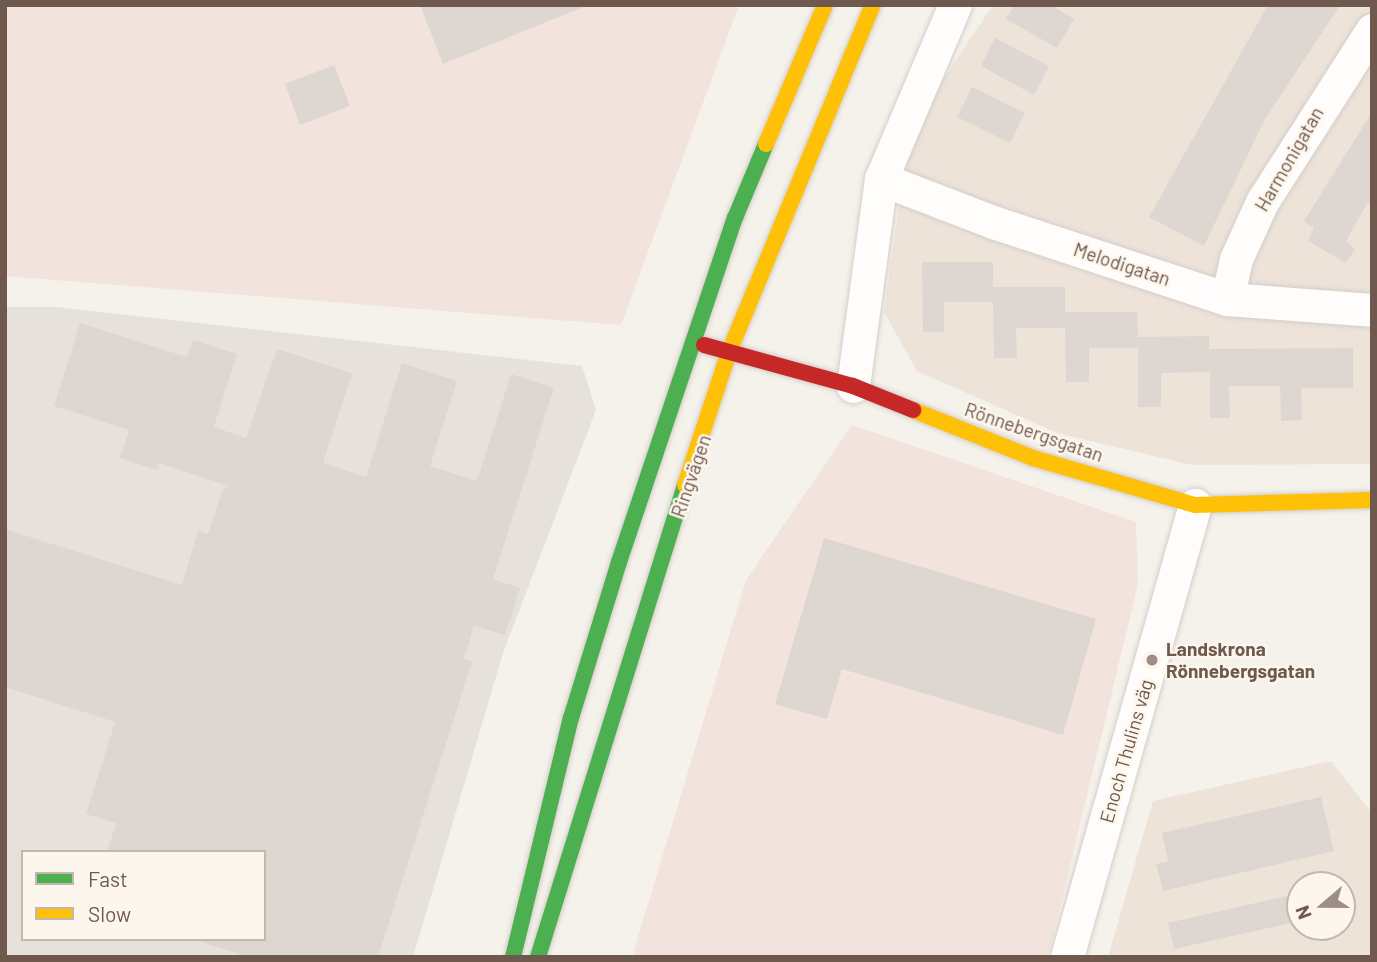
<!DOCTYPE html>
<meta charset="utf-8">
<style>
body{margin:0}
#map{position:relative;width:1377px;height:962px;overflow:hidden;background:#f5f1eb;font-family:Barlow,sans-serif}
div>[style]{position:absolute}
.residential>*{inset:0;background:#ede3d9}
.commercial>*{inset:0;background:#f2e3dd}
.industrial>*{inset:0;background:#e7e1dc}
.building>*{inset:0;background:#ded7d1}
.roads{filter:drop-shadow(0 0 2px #d4cec9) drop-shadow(0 0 2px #d4cec9)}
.street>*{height:33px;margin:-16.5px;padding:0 16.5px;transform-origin:16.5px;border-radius:16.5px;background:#fefdfc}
.fast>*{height:16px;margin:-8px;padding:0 8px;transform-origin:8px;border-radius:8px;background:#4caf50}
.slow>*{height:16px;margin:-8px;padding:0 8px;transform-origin:8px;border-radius:8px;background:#ffc107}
.jam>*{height:16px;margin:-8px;padding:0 8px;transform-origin:8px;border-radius:8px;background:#c62828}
.dots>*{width:19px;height:19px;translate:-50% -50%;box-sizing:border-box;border:4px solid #fdf6ec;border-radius:50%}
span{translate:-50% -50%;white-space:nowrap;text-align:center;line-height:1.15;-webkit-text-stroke:5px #fdf6ec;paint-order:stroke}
.street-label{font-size:19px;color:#6f594e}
.poi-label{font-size:19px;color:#6f594e;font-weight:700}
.left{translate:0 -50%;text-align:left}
.frame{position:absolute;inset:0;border:7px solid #6f594e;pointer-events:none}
.legend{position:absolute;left:21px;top:850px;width:245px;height:91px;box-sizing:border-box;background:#fdf6ec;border:2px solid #c4b7ad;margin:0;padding:9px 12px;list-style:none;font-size:21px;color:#6f594e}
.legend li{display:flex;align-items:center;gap:14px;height:35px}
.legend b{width:35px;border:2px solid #c4b7ad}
.north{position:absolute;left:1286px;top:871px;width:70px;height:70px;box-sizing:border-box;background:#fdf6ec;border:2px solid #c4b7ad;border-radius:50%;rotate:250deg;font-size:19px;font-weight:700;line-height:28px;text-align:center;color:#6f594e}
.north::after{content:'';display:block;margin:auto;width:24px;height:32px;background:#9e8e85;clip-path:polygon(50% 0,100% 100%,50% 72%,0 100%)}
</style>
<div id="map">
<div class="residential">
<div style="clip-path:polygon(993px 5px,1372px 5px,1372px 464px,1192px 465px,1057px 433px,917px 371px,884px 312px,905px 164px,932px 96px)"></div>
<div style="clip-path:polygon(evenodd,1331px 761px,1372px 813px,1372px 957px,1108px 957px,1153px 801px,1331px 761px,1300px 885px,1342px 885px,1342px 927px,1300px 927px,1300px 885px)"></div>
</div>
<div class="commercial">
<div style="clip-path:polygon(5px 5px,739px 5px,621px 325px,5px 276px)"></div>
<div style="clip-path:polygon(852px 425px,1136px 522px,1138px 584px,1048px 957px,632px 957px,746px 580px)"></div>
</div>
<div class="industrial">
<div style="clip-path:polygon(evenodd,5px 307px,56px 307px,582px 366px,596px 410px,503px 653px,413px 957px,5px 957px,5px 307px,23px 852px,264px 852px,264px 939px,23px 939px,23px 852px)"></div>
</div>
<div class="building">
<div style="clip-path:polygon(420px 5px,588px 5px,443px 64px)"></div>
<div style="clip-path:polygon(1014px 5px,1051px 5px,1074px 19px,1057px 48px,1006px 19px)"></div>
<div style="clip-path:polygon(1268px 5px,1340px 5px,1264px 121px,1204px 246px,1149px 217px)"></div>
<div style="clip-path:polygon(995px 38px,1049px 66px,1034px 95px,981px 66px)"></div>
<div style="clip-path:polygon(334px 65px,350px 106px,300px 125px,285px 84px)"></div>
<div style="clip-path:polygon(972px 87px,1025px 113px,1010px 143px,957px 117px)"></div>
<div style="clip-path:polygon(1372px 112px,1372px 206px,1367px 204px,1346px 241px,1355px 249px,1346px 263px,1308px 241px,1314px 228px,1304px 221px)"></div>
<div style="clip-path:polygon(922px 262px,993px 262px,993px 287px,1065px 287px,1065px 312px,1137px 312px,1138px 337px,1209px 336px,1209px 349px,1353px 348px,1353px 388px,1301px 388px,1302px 420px,1281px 421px,1280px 386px,1229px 386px,1230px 418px,1210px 418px,1210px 372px,1161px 373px,1161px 407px,1138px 407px,1138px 348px,1089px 348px,1089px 382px,1066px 382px,1065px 328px,1016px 328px,1017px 358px,994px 358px,993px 302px,944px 302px,944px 332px,923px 332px)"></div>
<div style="clip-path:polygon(80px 323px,187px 357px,193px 340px,237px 354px,214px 427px,246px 438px,277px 349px,352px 373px,323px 463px,366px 477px,402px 363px,457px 381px,430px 466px,477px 481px,511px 374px,554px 388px,493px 579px,520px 588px,505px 635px,474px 626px,464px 659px,472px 662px,378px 957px,248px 957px,195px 940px,264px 939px,264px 852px,107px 852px,116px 823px,86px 814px,115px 722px,5px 687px,5px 529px,182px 585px,198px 531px,208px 534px,222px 491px,229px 486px,159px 463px,157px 470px,120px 458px,129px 430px,54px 406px)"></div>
<div style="clip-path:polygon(824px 538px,1096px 619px,1063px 735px,842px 669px,827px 719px,775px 704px)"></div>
<div style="clip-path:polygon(1321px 797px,1334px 851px,1163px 891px,1156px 864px,1168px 861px,1162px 833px)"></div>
<div style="clip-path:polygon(1300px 893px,1300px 921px,1174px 949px,1168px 923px)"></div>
</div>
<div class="roads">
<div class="street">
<div style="left:881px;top:179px;width:120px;rotate:21deg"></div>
<div style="left:993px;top:222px;width:246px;rotate:18.2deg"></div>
<div style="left:1227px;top:299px;width:145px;rotate:4.3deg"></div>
<div style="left:1227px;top:299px;width:41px;rotate:-77.3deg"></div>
<div style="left:1236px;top:259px;width:63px;rotate:-65.5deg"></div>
<div style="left:1262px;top:202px;width:204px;rotate:-57.4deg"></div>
<div style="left:853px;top:386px;width:209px;rotate:-82.3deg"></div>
<div style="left:881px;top:179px;width:189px;rotate:-67deg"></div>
<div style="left:1067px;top:957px;width:470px;rotate:-74.2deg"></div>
</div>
<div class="fast">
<div style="left:513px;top:957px;width:246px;rotate:-76.4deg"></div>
<div style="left:571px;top:718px;width:163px;rotate:-72.9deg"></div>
<div style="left:619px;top:562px;width:363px;rotate:-71.4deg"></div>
<div style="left:735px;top:218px;width:80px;rotate:-67.3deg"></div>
<div style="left:538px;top:957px;width:494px;rotate:-72.7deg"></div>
</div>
<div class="slow">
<div style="left:766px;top:144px;width:151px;rotate:-67deg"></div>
<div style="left:913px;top:410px;width:129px;rotate:21.8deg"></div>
<div style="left:1033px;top:458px;width:169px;rotate:16.2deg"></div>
<div style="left:1195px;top:505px;width:177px;rotate:-1.6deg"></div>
<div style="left:685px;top:485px;width:140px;rotate:-71.7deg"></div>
<div style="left:729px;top:352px;width:376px;rotate:-67.5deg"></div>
</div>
<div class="jam">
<div style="left:704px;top:345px;width:155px;rotate:15.4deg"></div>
<div style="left:853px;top:386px;width:65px;rotate:21.8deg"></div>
</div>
</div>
<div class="dots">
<div style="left:1152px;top:660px;background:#9e8e85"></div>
</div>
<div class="street-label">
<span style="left:1289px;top:159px;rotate:-60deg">Harmonigatan</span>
<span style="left:1122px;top:264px;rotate:18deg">Melodigatan</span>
<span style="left:1034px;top:432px;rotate:19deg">Rönnebergsgatan</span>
<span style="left:691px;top:476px;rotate:-71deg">Ringvägen</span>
<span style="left:1126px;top:751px;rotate:-74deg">Enoch Thulins väg</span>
</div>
<div class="poi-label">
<span class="left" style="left:1166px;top:660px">Landskrona<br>Rönnebergsgatan</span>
</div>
<div class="frame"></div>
<ul class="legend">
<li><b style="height:9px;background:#4caf50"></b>Fast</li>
<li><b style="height:9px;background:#ffc107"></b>Slow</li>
</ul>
<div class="north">N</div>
</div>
